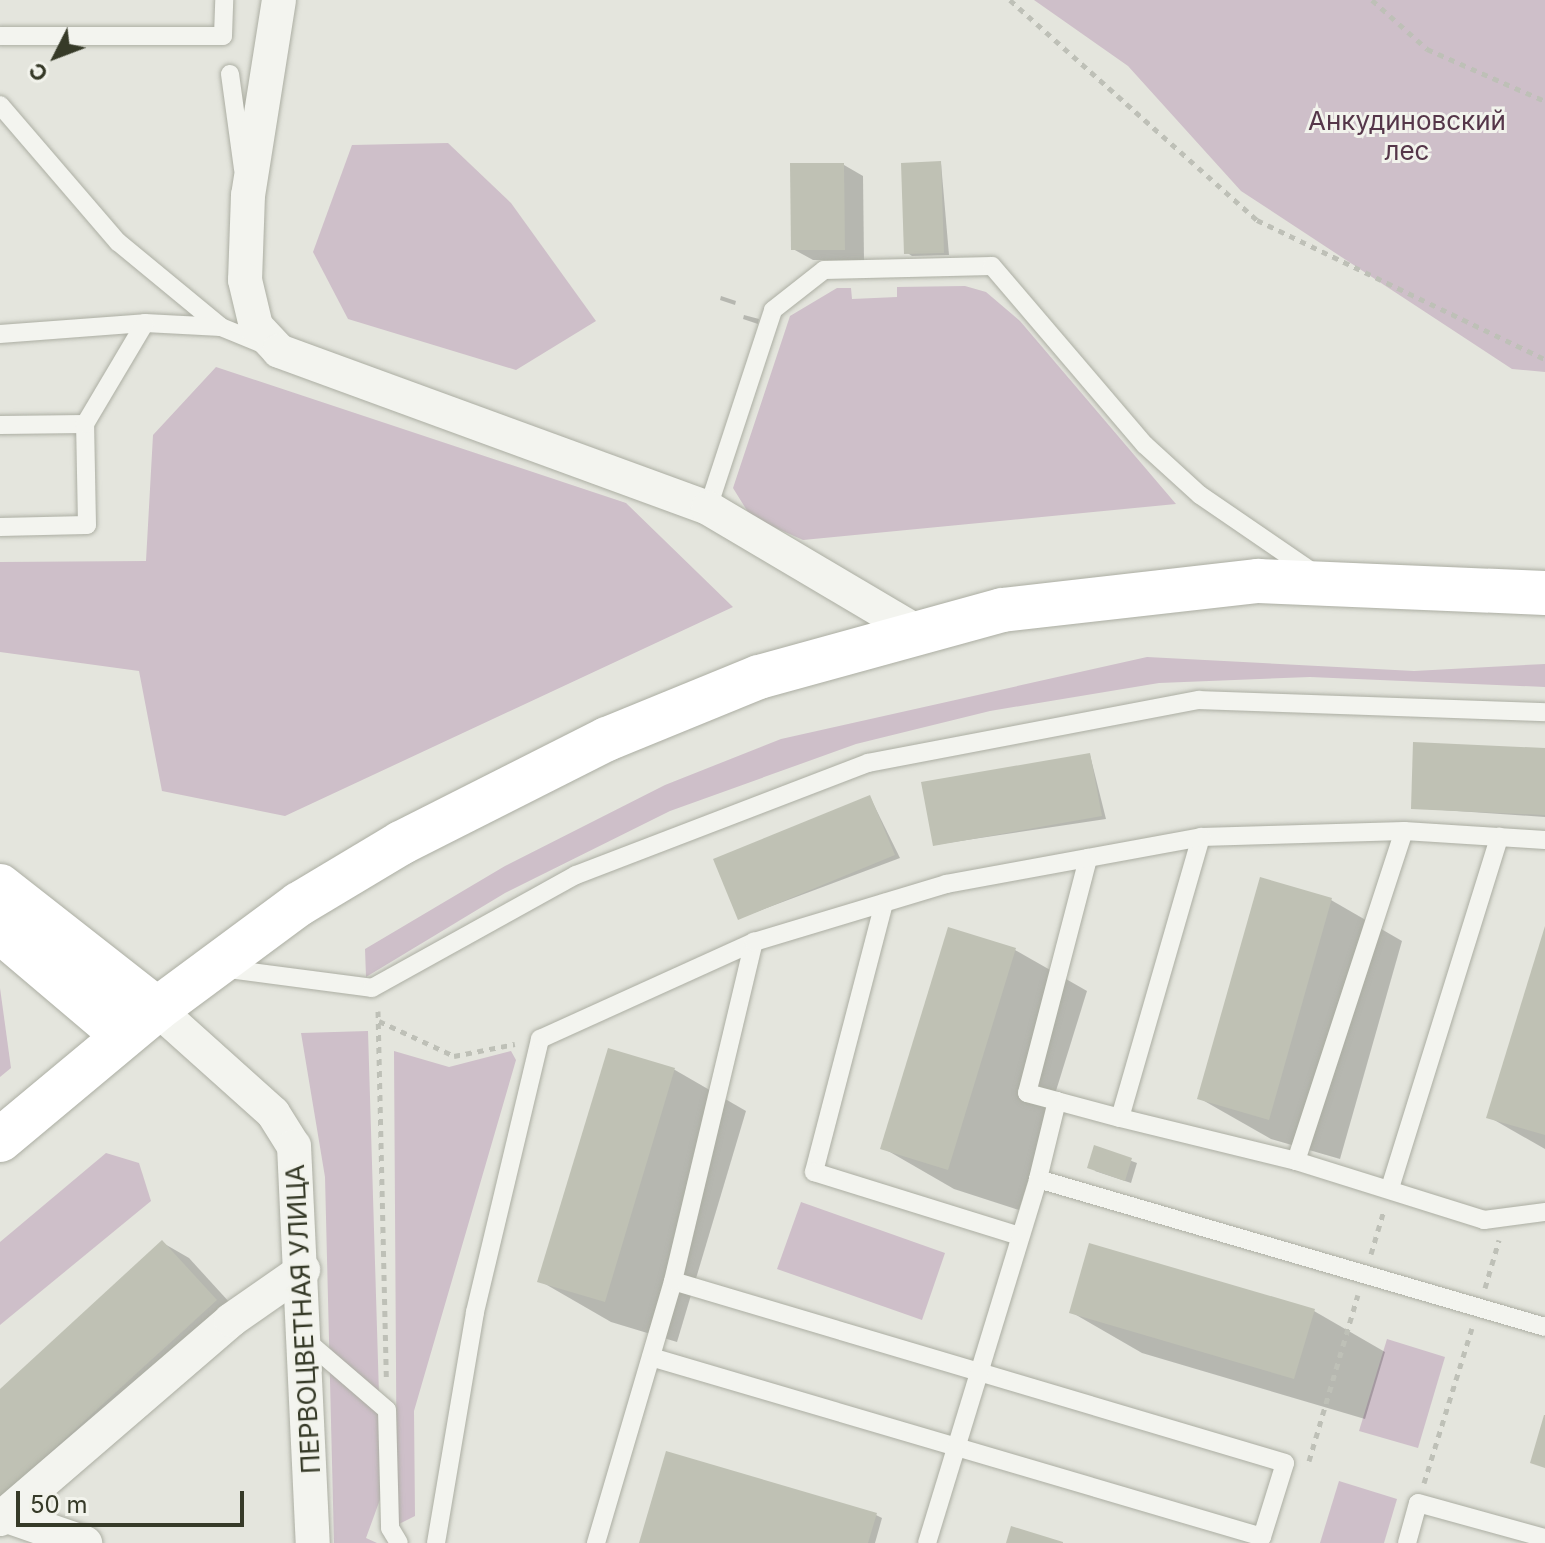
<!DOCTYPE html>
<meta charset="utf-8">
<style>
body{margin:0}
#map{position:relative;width:1545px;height:1543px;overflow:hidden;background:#e4e5dd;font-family:Inter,sans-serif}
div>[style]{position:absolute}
.green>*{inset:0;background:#cebfc9}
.shadow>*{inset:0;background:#0003}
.building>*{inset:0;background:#bfc1b4}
.path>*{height:5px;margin-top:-2.5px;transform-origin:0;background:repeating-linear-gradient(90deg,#bec0b7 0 6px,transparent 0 12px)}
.roads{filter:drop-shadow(0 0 2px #acaea3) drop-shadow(0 0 2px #acaea3)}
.lane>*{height:18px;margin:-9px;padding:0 9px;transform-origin:9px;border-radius:9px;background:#f3f4ef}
.street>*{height:34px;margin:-17px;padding:0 17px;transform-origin:17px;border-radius:17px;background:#f3f4ef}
.secondary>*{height:44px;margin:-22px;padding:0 22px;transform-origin:22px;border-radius:22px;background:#fff}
span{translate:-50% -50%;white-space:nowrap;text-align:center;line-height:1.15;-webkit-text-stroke:6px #f2f3ec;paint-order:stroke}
.park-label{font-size:26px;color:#553649}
.street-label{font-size:26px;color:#363a28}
.north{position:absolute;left:16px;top:16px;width:80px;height:80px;-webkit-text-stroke:6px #f2f3ec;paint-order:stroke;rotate:228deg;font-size:22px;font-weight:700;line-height:32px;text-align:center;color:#363a28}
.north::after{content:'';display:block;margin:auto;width:28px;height:36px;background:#363a28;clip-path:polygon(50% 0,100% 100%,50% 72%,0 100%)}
.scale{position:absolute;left:16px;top:1491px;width:228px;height:36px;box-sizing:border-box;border:4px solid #363a28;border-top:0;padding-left:10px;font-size:24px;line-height:28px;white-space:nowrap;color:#363a28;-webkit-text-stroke:6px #f2f3ec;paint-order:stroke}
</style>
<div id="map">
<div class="green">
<div style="clip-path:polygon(1034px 0,1545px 0,1545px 372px,1512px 369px,1241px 191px,1128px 66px)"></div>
<div style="clip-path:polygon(448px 143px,511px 203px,596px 321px,516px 370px,348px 319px,313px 252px,352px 145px)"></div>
<div style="clip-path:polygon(965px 286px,986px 292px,1020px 321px,1176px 504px,803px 540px,751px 517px,733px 488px,790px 316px,837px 288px,851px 288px,852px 299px,897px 297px,897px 287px)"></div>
<div style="clip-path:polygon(216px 367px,626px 503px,733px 607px,285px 816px,162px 791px,139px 671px,0 652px,0 562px,146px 561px,153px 435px)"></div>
<div style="clip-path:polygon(1147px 657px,1414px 671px,1545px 664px,1545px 687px,1310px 677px,1159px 683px,990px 711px,856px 744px,670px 811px,505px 893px,366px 977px,365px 949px,505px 866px,665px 785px,781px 739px)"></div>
<div style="clip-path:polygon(0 988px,11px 1068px,0 1077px)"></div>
<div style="clip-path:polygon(368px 1031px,382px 1494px,366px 1538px,377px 1543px,334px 1543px,325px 1177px,301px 1033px)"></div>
<div style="clip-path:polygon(394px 1051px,449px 1067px,511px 1051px,516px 1060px,414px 1411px,415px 1516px,397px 1525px)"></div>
<div style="clip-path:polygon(106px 1153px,139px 1163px,151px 1201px,0 1325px,0 1242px)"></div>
<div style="clip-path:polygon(801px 1202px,945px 1253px,922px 1320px,777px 1269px)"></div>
<div style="clip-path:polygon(1387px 1339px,1445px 1357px,1418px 1448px,1359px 1431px)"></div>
<div style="clip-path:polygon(1339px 1481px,1397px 1499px,1384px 1543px,1320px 1543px)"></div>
</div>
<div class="shadow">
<div style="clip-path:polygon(941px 163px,949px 255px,912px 256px,906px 252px)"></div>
<div style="clip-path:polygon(844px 165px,863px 176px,864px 260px,813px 260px,793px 249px)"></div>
<div style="clip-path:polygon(721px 296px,736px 301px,735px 305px,720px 300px)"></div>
<div style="clip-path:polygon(744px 315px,759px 319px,758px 324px,743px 319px)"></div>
<div style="clip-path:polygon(1545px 750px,1545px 817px,1413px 808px)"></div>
<div style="clip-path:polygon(1090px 755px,1106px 819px,934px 845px)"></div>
<div style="clip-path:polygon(870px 797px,900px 858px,740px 918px)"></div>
<div style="clip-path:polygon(1331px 900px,1402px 941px,1340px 1159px,1271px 1139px,1199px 1098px)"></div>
<div style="clip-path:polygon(950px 930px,1015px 950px,1087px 991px,1019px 1210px,954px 1189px,883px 1148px)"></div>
<div style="clip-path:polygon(1545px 930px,1545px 1149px,1489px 1117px)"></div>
<div style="clip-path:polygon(609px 1050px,675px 1070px,746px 1111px,677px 1342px,611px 1322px,540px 1281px)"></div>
<div style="clip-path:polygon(1096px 1148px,1137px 1163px,1131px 1183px,1095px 1171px)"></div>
<div style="clip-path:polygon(163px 1243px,189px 1258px,241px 1315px,0 1536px,0 1391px)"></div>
<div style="clip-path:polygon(1314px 1311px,1385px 1352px,1365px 1419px,1142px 1353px,1071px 1312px)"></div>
<div style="clip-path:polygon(876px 1515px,882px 1518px,875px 1543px,641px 1543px)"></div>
</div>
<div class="building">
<div style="clip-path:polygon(941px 161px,944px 253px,904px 254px,901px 163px)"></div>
<div style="clip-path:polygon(790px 163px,844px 163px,845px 250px,791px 250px)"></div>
<div style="clip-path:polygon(1413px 742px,1545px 748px,1545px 815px,1411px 809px)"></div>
<div style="clip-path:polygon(1090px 753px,1102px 816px,933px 846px,921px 782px)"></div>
<div style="clip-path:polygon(870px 795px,895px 855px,738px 920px,713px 859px)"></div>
<div style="clip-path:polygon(1260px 877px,1332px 898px,1269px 1120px,1197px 1099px)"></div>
<div style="clip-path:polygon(1545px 926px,1545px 1135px,1486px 1118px)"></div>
<div style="clip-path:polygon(948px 927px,1016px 948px,948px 1170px,880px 1149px)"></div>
<div style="clip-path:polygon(608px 1048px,675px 1068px,605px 1302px,537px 1282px)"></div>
<div style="clip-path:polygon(1094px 1145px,1132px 1158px,1125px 1181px,1087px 1168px)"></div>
<div style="clip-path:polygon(162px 1240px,217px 1300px,0 1498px,0 1389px)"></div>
<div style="clip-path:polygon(1089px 1243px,1315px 1309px,1294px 1379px,1069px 1313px)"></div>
<div style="clip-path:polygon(1544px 1415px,1545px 1415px,1545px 1468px,1530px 1463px)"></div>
<div style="clip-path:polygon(666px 1451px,877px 1513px,868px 1543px,639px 1543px)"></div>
<div style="clip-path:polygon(1011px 1526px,1063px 1542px,1063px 1543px,1006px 1543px)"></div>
</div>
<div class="path">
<div style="left:1010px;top:0;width:331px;rotate:41.7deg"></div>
<div style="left:1257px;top:220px;width:320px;rotate:25.8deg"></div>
<div style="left:1372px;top:0;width:74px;rotate:41.7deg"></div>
<div style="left:1427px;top:49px;width:129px;rotate:23.8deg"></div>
<div style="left:378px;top:1011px;width:366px;rotate:88.7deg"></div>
<div style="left:379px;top:1021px;width:83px;rotate:25deg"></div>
<div style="left:454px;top:1056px;width:62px;rotate:-11.1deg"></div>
<div style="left:1371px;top:1254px;width:46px;rotate:-73.5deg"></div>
<div style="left:1485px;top:1288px;width:50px;rotate:-73.7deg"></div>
<div style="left:1309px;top:1461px;width:173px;rotate:-73.6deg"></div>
<div style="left:1424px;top:1483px;width:162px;rotate:-72.8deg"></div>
</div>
<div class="roads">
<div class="lane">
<div style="left:0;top:36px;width:223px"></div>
<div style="left:223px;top:36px;width:36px;rotate:-88deg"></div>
<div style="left:230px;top:74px;width:96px;rotate:82.2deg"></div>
<div style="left:0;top:105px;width:181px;rotate:49.3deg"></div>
<div style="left:118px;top:242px;width:134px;rotate:39.5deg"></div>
<div style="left:221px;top:327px;width:48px;rotate:22.2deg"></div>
<div style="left:0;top:334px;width:145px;rotate:-4.3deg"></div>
<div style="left:145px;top:323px;width:76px;rotate:3deg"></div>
<div style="left:0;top:425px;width:85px;rotate:-0.7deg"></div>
<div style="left:708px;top:508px;width:208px;rotate:-71.8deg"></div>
<div style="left:773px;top:310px;width:65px;rotate:-38.1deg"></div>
<div style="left:824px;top:270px;width:168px;rotate:-1.4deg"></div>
<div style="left:992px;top:266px;width:235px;rotate:49.5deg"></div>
<div style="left:1145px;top:445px;width:74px;rotate:42.3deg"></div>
<div style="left:1200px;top:495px;width:142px;rotate:34.4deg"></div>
<div style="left:0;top:527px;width:87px;rotate:-1.3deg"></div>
<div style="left:87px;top:525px;width:101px;rotate:-91.1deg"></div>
<div style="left:85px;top:424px;width:117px;rotate:-59.3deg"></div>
<div style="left:1545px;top:840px;width:141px;rotate:-176.3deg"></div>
<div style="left:1404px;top:831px;width:203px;rotate:178.3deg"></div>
<div style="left:1201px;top:837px;width:292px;rotate:106.1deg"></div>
<div style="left:1120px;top:1118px;width:181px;rotate:13.7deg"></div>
<div style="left:1296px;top:1161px;width:197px;rotate:17.4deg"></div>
<div style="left:1484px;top:1220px;width:62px;rotate:-7.5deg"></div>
<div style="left:884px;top:903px;width:278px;rotate:104.6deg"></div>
<div style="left:814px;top:1172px;width:216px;rotate:17.3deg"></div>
<div style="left:221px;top:968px;width:152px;rotate:7.5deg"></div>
<div style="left:372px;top:988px;width:233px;rotate:-29deg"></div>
<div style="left:576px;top:875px;width:313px;rotate:-21deg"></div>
<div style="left:868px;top:763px;width:337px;rotate:-10.8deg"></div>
<div style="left:1199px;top:700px;width:346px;rotate:2deg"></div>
<div style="left:1057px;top:1101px;width:31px;rotate:-165deg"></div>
<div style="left:1027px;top:1093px;width:243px;rotate:-75.4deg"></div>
<div style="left:1120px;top:1118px;width:65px;rotate:-164.9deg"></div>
<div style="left:1057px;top:1101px;width:80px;rotate:103.7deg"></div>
<div style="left:1038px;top:1179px;width:528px;rotate:16.27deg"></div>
<div style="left:1296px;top:1161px;width:347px;rotate:-71.9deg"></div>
<div style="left:1390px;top:1188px;width:368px;rotate:-72.7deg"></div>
<div style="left:308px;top:1342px;width:104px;rotate:40.7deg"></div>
<div style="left:387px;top:1410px;width:118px;rotate:88.5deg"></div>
<div style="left:390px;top:1528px;width:17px;rotate:59deg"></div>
<div style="left:651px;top:1357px;width:637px;rotate:16.41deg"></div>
<div style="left:1262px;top:1537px;width:77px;rotate:-72.7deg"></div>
<div style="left:1285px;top:1463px;width:638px;rotate:-163.44deg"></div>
<div style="left:436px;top:1543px;width:234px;rotate:-80.4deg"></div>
<div style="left:475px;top:1312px;width:281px;rotate:-76.6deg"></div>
<div style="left:540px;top:1039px;width:235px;rotate:-24.4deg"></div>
<div style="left:596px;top:1543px;width:273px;rotate:-73.6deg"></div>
<div style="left:673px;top:1281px;width:349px;rotate:-76.6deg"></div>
<div style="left:754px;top:942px;width:201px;rotate:-16.8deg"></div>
<div style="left:946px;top:884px;width:259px;rotate:-10.4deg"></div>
<div style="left:927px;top:1543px;width:381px;rotate:-73deg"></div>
<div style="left:1407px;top:1543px;width:41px;rotate:-74.6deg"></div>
<div style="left:1418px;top:1503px;width:132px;rotate:15.4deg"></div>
</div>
<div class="street">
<div style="left:279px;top:0;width:197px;rotate:99deg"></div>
<div style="left:248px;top:195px;width:85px;rotate:92deg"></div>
<div style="left:245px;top:280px;width:47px;rotate:76.6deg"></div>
<div style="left:256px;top:326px;width:34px;rotate:47deg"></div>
<div style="left:279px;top:351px;width:457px;rotate:20.1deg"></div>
<div style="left:708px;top:508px;width:239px;rotate:30.6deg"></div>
<div style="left:157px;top:1009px;width:156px;rotate:41.9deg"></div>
<div style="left:273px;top:1113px;width:39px;rotate:58deg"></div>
<div style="left:294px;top:1146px;width:397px;rotate:87.3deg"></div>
<div style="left:4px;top:1515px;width:86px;rotate:19.1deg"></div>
<div style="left:0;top:1519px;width:305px;rotate:-40.7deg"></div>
<div style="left:231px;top:1320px;width:88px;rotate:-34.8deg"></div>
</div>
<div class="secondary">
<div style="left:0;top:886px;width:199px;rotate:38.1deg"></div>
<div style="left:0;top:931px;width:162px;rotate:40.3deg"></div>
<div style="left:0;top:1140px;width:204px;rotate:-39.8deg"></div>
<div style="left:157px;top:1009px;width:177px;rotate:-36.5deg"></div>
<div style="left:299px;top:904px;width:119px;rotate:-30.9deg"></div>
<div style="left:401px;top:843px;width:231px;rotate:-26.8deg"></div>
<div style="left:607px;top:739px;width:164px;rotate:-22.2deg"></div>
<div style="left:759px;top:677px;width:252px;rotate:-15.4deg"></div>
<div style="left:1002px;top:610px;width:258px;rotate:-6.5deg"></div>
<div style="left:1258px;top:581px;width:287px;rotate:2.4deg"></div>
</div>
</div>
<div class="park-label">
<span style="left:1407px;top:136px">Анкудиновский<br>лес</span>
</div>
<div class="street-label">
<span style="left:303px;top:1319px;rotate:-93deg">ПЕРВОЦВЕТНАЯ УЛИЦА</span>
</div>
<div class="north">С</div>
<div class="scale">50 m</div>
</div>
